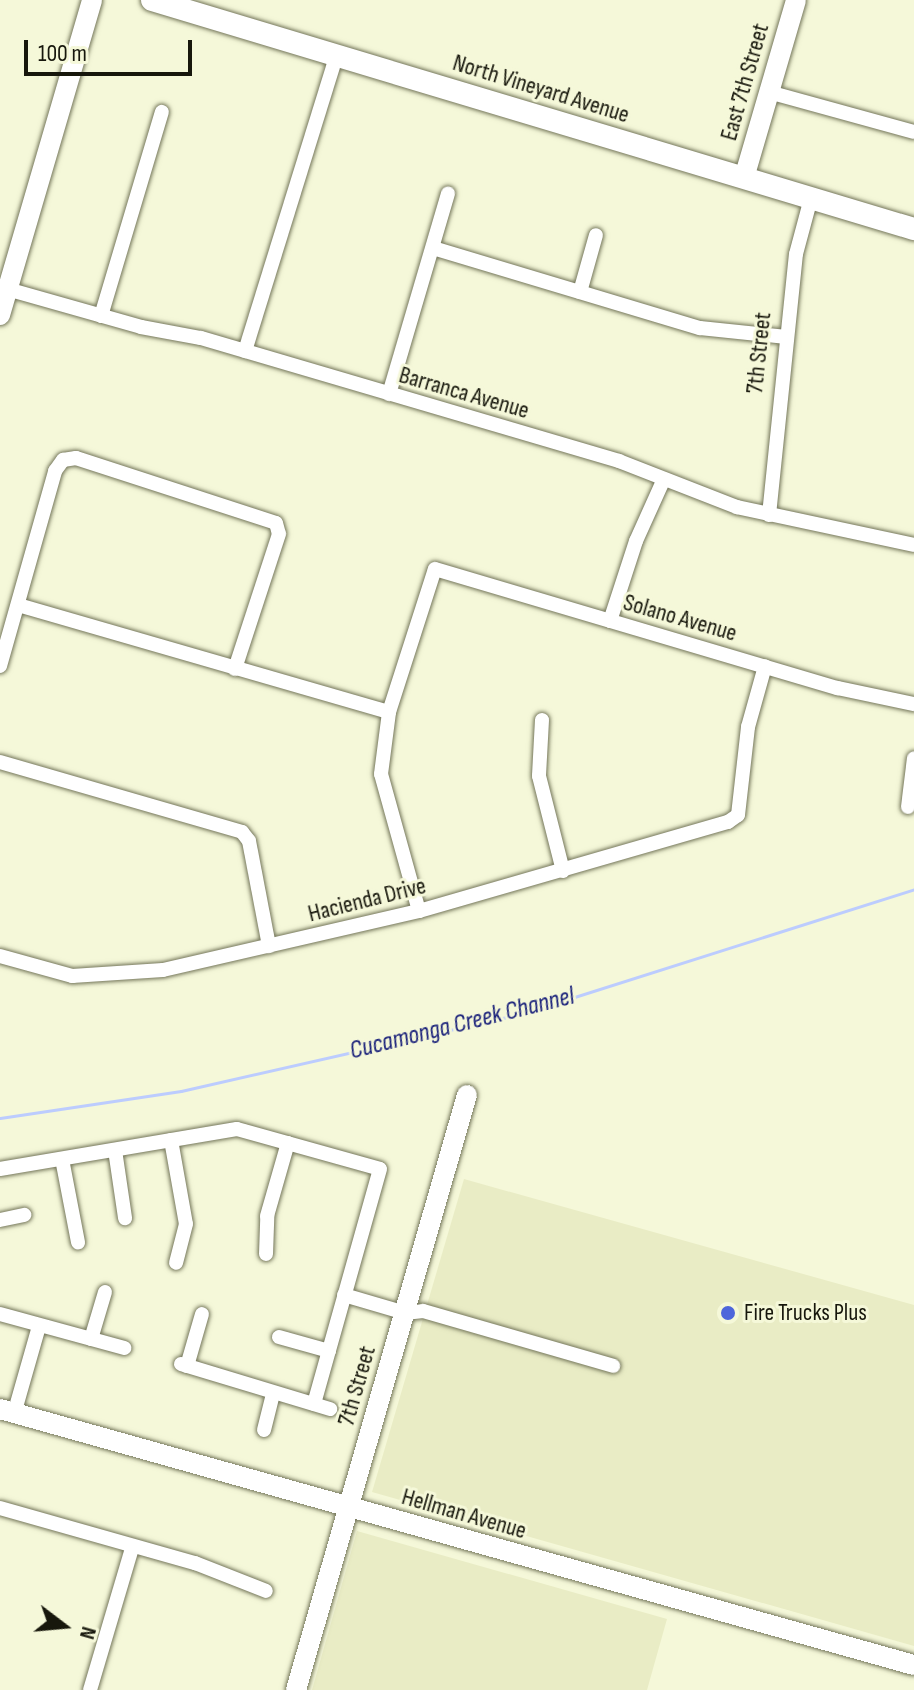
<!DOCTYPE html>
<style>
body{margin:0}
#map{position:relative;width:914px;height:1690px;overflow:hidden;background:#f5f8d9;font-family:"Sofia Sans Condensed",sans-serif}
div>[style]{position:absolute}
.built>*{inset:0;background:#e9ecc5}
.stream>*{height:3px;margin:-1.5px;padding:0 1.5px;transform-origin:1.5px;border-radius:1.5px;background:#bcccfe}
.roads{filter:drop-shadow(0 0 2px #74765a) drop-shadow(0 0 2px #74765a)}
.street>*{height:14px;margin:-7px;padding:0 7px;transform-origin:7px;border-radius:7px;background:#fff}
.secondary>*{height:20px;margin:-10px;padding:0 10px;transform-origin:10px;border-radius:10px;background:#fff}
.primary>*{height:22px;margin:-11px;padding:0 11px;transform-origin:11px;border-radius:11px;background:#fff}
.dots>*{width:22px;height:22px;translate:-50% -50%;box-sizing:border-box;border:4px solid #f5f8d9;border-radius:50%}
span{translate:-50% -50%;white-space:nowrap;text-align:center;line-height:1.15;-webkit-text-stroke:6px #f5f8d9;paint-order:stroke}
.street-label{font-size:24px;color:#17170c}
.poi-label{font-size:24px;color:#17170c}
.left{translate:0 -50%;text-align:left}
.water-label{font-size:26px;color:#19207a;font-style:italic}
.north{position:absolute;left:24px;top:1586px;width:80px;height:80px;-webkit-text-stroke:6px #f5f8d9;paint-order:stroke;rotate:106deg;font-size:22px;font-weight:700;line-height:32px;text-align:center;color:#17170c}
.north::after{content:'';display:block;margin:auto;width:28px;height:36px;background:#17170c;clip-path:polygon(50% 0,100% 100%,50% 72%,0 100%)}
.scale{position:absolute;left:24px;top:40px;width:168px;height:36px;box-sizing:border-box;border:4px solid #17170c;border-top:0;padding-left:10px;font-size:24px;line-height:28px;white-space:nowrap;color:#17170c;-webkit-text-stroke:6px #f5f8d9;paint-order:stroke}
</style>
<div id="map">
<div class="built">
<div style="clip-path:polygon(464px 1179px,914px 1305px,914px 1646px,372px 1492px)"></div>
<div style="clip-path:polygon(357px 1531px,667px 1619px,647px 1690px,312px 1690px)"></div>
</div>
<div class="stream">
<div style="left:0;top:1118px;width:183px;rotate:-8.5deg"></div>
<div style="left:181px;top:1091px;width:352px;rotate:-12.8deg"></div>
<div style="left:524px;top:1013px;width:409px;rotate:-17.6deg"></div>
</div>
<div class="roads">
<div class="street">
<div style="left:769px;top:92px;width:150px;rotate:15.4deg"></div>
<div style="left:433px;top:248px;width:279px;rotate:16.7deg"></div>
<div style="left:700px;top:328px;width:87px;rotate:5.9deg"></div>
<div style="left:0;top:287px;width:147px;rotate:15.8deg"></div>
<div style="left:141px;top:327px;width:61px;rotate:10.4deg"></div>
<div style="left:201px;top:338px;width:436px;rotate:16.4deg"></div>
<div style="left:619px;top:461px;width:127px;rotate:21.3deg"></div>
<div style="left:737px;top:507px;width:181px;rotate:12.1deg"></div>
<div style="left:580px;top:292px;width:59px;rotate:-74.3deg"></div>
<div style="left:101px;top:316px;width:213px;rotate:-73.4deg"></div>
<div style="left:245px;top:351px;width:312px;rotate:-72.8deg"></div>
<div style="left:389px;top:394px;width:209px;rotate:-73.6deg"></div>
<div style="left:769px;top:515px;width:262px;rotate:-84.1deg"></div>
<div style="left:796px;top:254px;width:58px;rotate:-75deg"></div>
<div style="left:18px;top:605px;width:386px;rotate:16.1deg"></div>
<div style="left:610px;top:621px;width:84px;rotate:-72deg"></div>
<div style="left:636px;top:541px;width:66px;rotate:-65.8deg"></div>
<div style="left:0;top:666px;width:203px;rotate:-74.2deg"></div>
<div style="left:55px;top:471px;width:14px;rotate:-54deg"></div>
<div style="left:63px;top:460px;width:13px;rotate:-9deg"></div>
<div style="left:76px;top:458px;width:210px;rotate:18deg"></div>
<div style="left:276px;top:523px;width:11px;rotate:75deg"></div>
<div style="left:279px;top:534px;width:142px;rotate:108.1deg"></div>
<div style="left:542px;top:720px;width:56px;rotate:93.1deg"></div>
<div style="left:539px;top:776px;width:98px;rotate:75.8deg"></div>
<div style="left:0;top:762px;width:252px;rotate:16.1deg"></div>
<div style="left:242px;top:832px;width:11px;rotate:52deg"></div>
<div style="left:249px;top:841px;width:107px;rotate:79.2deg"></div>
<div style="left:908px;top:807px;width:49px;rotate:-83deg"></div>
<div style="left:419px;top:911px;width:142px;rotate:-105.5deg"></div>
<div style="left:381px;top:774px;width:63px;rotate:-82.6deg"></div>
<div style="left:389px;top:712px;width:150px;rotate:-72.2deg"></div>
<div style="left:435px;top:569px;width:420px;rotate:16.5deg"></div>
<div style="left:838px;top:688px;width:78px;rotate:11.9deg"></div>
<div style="left:0;top:956px;width:75px;rotate:15.5deg"></div>
<div style="left:72px;top:976px;width:91px;rotate:-3.8deg"></div>
<div style="left:163px;top:970px;width:263px;rotate:-13deg"></div>
<div style="left:419px;top:911px;width:322px;rotate:-16.1deg"></div>
<div style="left:728px;top:822px;width:12px;rotate:-35deg"></div>
<div style="left:738px;top:815px;width:89px;rotate:-83.5deg"></div>
<div style="left:748px;top:727px;width:63px;rotate:-74.4deg"></div>
<div style="left:171px;top:1140px;width:85px;rotate:79.9deg"></div>
<div style="left:186px;top:1224px;width:40px;rotate:104.4deg"></div>
<div style="left:115px;top:1150px;width:69px;rotate:81.6deg"></div>
<div style="left:62px;top:1159px;width:85px;rotate:79.1deg"></div>
<div style="left:0;top:1169px;width:240px;rotate:-9.6deg"></div>
<div style="left:237px;top:1129px;width:148px;rotate:15.6deg"></div>
<div style="left:380px;top:1169px;width:244px;rotate:105.7deg"></div>
<div style="left:0;top:1220px;width:25px;rotate:-12deg"></div>
<div style="left:266px;top:1254px;width:38px;rotate:-88deg"></div>
<div style="left:267px;top:1216px;width:76px;rotate:-74deg"></div>
<div style="left:344px;top:1295px;width:64px;rotate:16.4deg"></div>
<div style="left:405px;top:1313px;width:18px;rotate:-6deg"></div>
<div style="left:423px;top:1311px;width:198px;rotate:16.1deg"></div>
<div style="left:0;top:1314px;width:129px;rotate:15.3deg"></div>
<div style="left:279px;top:1337px;width:52px;rotate:15.6deg"></div>
<div style="left:91px;top:1339px;width:49px;rotate:-73.4deg"></div>
<div style="left:181px;top:1364px;width:156px;rotate:16.8deg"></div>
<div style="left:187px;top:1366px;width:54px;rotate:-73.9deg"></div>
<div style="left:14px;top:1414px;width:91px;rotate:-74.1deg"></div>
<div style="left:264px;top:1430px;width:38px;rotate:-76deg"></div>
<div style="left:0;top:1508px;width:203px;rotate:15.8deg"></div>
<div style="left:195px;top:1563px;width:76px;rotate:21.5deg"></div>
<div style="left:90px;top:1690px;width:148px;rotate:-73.5deg"></div>
</div>
<div class="secondary">
<div style="left:744px;top:178px;width:185px;rotate:-73.7deg"></div>
<div style="left:0;top:315px;width:328px;rotate:-73.7deg"></div>
<div style="left:0;top:1409px;width:949px;rotate:15.65deg"></div>
<div style="left:296px;top:1690px;width:619px;rotate:-73.97deg"></div>
</div>
<div class="primary">
<div style="left:152px;top:0;width:796px;rotate:16.73deg"></div>
</div>
</div>
<div class="dots">
<div style="left:728px;top:1313px;background:#4e66db"></div>
</div>
<div class="street-label">
<span style="left:745px;top:82px;rotate:-74deg">East 7th Street</span>
<span style="left:541px;top:89px;rotate:17deg">North Vineyard Avenue</span>
<span style="left:759px;top:353px;rotate:-84deg">7th Street</span>
<span style="left:464px;top:393px;rotate:16deg">Barranca Avenue</span>
<span style="left:680px;top:618px;rotate:16deg">Solano Avenue</span>
<span style="left:367px;top:900px;rotate:-14deg">Hacienda Drive</span>
<span style="left:357px;top:1386px;rotate:-74deg">7th Street</span>
<span style="left:464px;top:1514px;rotate:16deg">Hellman Avenue</span>
</div>
<div class="poi-label">
<span class="left" style="left:744px;top:1313px">Fire Trucks Plus</span>
</div>
<div class="water-label">
<span style="left:462px;top:1024px;rotate:-14deg">Cucamonga Creek Channel</span>
</div>
<div class="north">N</div>
<div class="scale">100 m</div>
</div>
